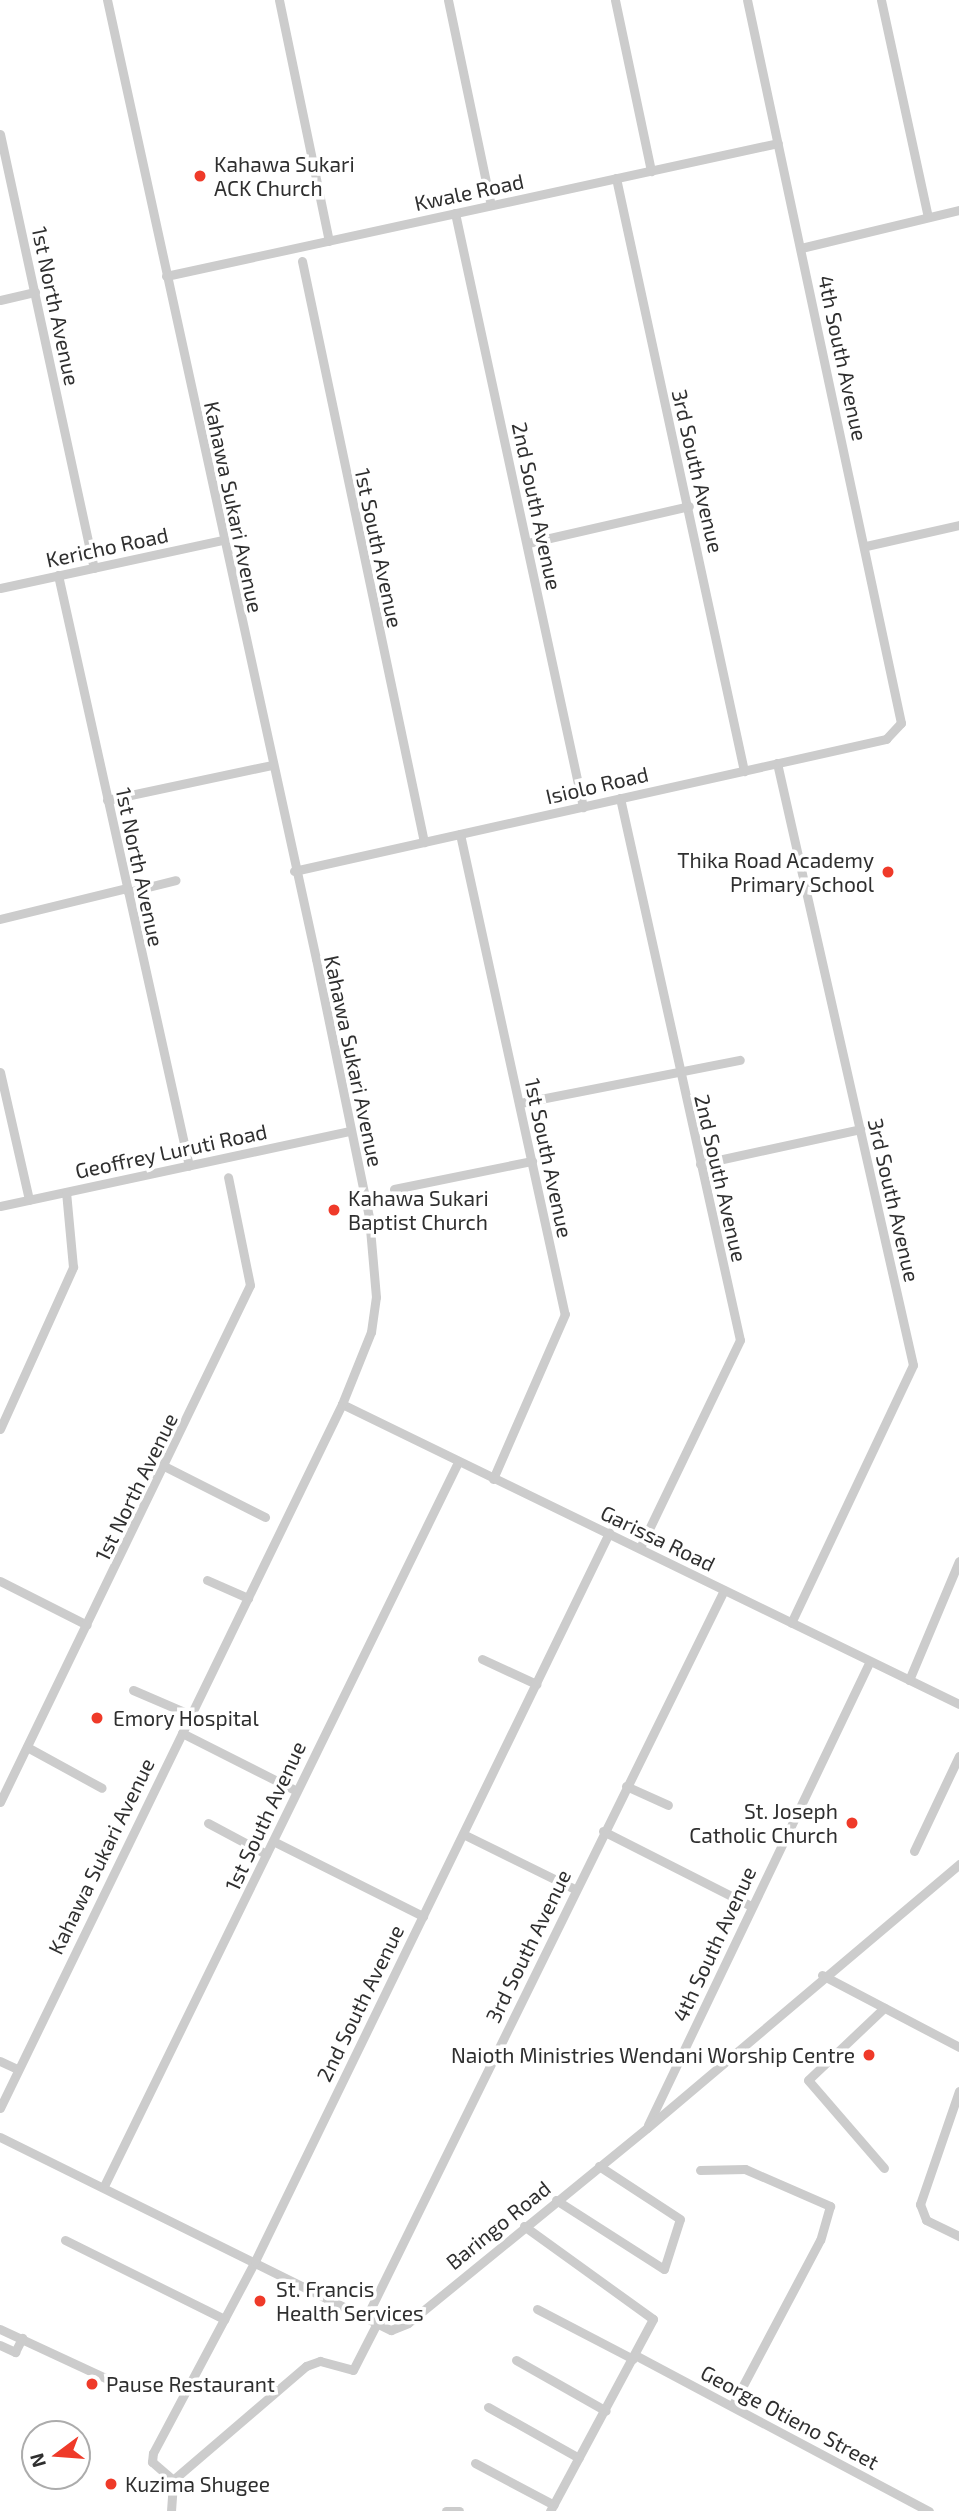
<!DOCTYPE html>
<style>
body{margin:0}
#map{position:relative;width:959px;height:2511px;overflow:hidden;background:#fff;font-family:"Exo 2",sans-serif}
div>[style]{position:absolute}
.minor>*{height:9px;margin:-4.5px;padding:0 4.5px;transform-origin:4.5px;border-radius:4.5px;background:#ccc}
.dots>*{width:19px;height:19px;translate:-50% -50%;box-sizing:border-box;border:4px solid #fff;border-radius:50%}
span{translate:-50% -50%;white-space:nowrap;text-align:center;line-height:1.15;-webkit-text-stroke:7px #fff;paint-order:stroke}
.poi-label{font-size:21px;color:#2f2f2f}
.left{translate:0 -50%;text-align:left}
.right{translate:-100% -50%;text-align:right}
.street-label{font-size:21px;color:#2f2f2f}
.north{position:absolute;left:21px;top:2420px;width:70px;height:70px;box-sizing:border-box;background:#fff;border:2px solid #acacac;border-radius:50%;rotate:254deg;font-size:19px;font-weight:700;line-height:28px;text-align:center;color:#2f2f2f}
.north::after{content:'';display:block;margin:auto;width:24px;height:32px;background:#ef3a29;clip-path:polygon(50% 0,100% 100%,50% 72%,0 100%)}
</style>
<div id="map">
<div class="minor">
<div style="left:279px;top:0;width:246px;rotate:78.3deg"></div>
<div style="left:448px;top:0;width:209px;rotate:78.2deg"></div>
<div style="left:615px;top:0;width:175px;rotate:78.1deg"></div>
<div style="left:881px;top:0;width:222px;rotate:77.8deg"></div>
<div style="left:0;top:134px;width:444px;rotate:77.8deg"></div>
<div style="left:616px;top:178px;width:607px;rotate:77.82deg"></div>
<div style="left:455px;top:213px;width:608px;rotate:77.84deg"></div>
<div style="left:801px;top:248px;width:163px;rotate:-13.5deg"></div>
<div style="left:302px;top:261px;width:594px;rotate:78.14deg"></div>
<div style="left:166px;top:276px;width:626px;rotate:-12.26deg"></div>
<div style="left:0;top:300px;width:36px;rotate:-13deg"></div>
<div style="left:528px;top:543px;width:165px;rotate:-12.9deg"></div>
<div style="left:866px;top:546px;width:95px;rotate:-12.7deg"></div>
<div style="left:58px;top:575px;width:605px;rotate:77.5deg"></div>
<div style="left:0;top:588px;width:227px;rotate:-12.2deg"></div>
<div style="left:777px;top:763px;width:617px;rotate:77.27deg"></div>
<div style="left:913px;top:1365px;width:285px;rotate:115.3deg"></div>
<div style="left:620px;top:798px;width:555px;rotate:77.52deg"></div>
<div style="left:740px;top:1340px;width:231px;rotate:115.7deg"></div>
<div style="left:107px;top:800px;width:168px;rotate:-12deg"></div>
<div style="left:460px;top:834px;width:491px;rotate:77.7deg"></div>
<div style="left:565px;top:1314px;width:180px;rotate:113.6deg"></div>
<div style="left:294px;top:871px;width:607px;rotate:-12.57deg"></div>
<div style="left:886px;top:739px;width:22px;rotate:-47deg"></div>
<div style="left:901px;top:723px;width:739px;rotate:-102.02deg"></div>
<div style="left:128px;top:892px;width:49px;rotate:-14deg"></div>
<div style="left:0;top:919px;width:131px;rotate:-13.7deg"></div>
<div style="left:0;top:1072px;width:131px;rotate:77.2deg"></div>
<div style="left:520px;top:1103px;width:224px;rotate:-11.1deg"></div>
<div style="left:700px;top:1164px;width:164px;rotate:-12.3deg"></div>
<div style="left:394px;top:1189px;width:141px;rotate:-11.5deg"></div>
<div style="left:0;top:1206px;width:358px;rotate:-12.1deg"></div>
<div style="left:342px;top:1404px;width:686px;rotate:25.93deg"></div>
<div style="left:0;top:1429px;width:178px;rotate:-65.7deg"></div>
<div style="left:73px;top:1267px;width:75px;rotate:-95.3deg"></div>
<div style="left:166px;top:1467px;width:111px;rotate:26.8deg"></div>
<div style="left:207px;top:1580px;width:45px;rotate:23.7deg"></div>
<div style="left:0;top:1581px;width:97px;rotate:26.8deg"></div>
<div style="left:482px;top:1659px;width:60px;rotate:24.8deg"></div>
<div style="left:909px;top:1680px;width:129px;rotate:-67.2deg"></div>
<div style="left:133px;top:1690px;width:63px;rotate:23.3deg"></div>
<div style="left:182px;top:1733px;width:127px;rotate:26.8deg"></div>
<div style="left:27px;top:1747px;width:85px;rotate:28.7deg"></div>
<div style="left:626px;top:1786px;width:46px;rotate:24.3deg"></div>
<div style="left:0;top:1802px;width:574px;rotate:-64.19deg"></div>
<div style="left:250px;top:1285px;width:110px;rotate:-101.5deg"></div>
<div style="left:208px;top:1823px;width:66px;rotate:28.1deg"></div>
<div style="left:603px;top:1831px;width:166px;rotate:26.9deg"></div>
<div style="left:463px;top:1834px;width:125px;rotate:26.2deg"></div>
<div style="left:273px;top:1841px;width:168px;rotate:26.6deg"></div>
<div style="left:914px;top:1851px;width:105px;rotate:-64.7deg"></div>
<div style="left:822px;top:1975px;width:155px;rotate:27.7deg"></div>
<div style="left:0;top:2061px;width:19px;rotate:25deg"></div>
<div style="left:959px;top:2091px;width:120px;rotate:109deg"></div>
<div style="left:920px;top:2204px;width:17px;rotate:69deg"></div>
<div style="left:926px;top:2220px;width:37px;rotate:26deg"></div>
<div style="left:0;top:2108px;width:783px;rotate:-64.09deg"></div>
<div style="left:342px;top:1404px;width:78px;rotate:-68.1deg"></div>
<div style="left:371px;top:1332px;width:35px;rotate:-82deg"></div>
<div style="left:376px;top:1297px;width:80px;rotate:-95deg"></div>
<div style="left:369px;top:1217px;width:263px;rotate:-101.6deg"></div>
<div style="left:316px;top:959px;width:982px;rotate:-102.29deg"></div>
<div style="left:648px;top:2125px;width:512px;rotate:-64.44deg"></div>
<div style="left:0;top:2137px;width:436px;rotate:26.3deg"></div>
<div style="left:391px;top:2330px;width:18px;rotate:-22deg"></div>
<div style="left:408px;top:2323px;width:308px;rotate:-39.2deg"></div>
<div style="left:647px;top:2128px;width:409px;rotate:-40.2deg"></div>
<div style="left:884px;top:2168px;width:116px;rotate:-130.8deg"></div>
<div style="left:808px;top:2080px;width:105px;rotate:-43.5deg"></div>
<div style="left:700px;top:2170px;width:45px;rotate:-1.3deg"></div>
<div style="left:745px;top:2169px;width:93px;rotate:23.5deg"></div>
<div style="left:830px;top:2206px;width:35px;rotate:106deg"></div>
<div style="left:820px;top:2240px;width:188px;rotate:117.9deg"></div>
<div style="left:104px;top:2186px;width:806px;rotate:-63.94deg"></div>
<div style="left:556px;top:2200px;width:128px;rotate:32.6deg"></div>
<div style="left:664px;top:2269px;width:52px;rotate:-72.3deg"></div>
<div style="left:680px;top:2219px;width:97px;rotate:-146.8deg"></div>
<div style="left:524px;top:2226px;width:159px;rotate:35.8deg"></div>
<div style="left:653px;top:2319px;width:218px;rotate:118.2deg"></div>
<div style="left:65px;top:2240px;width:178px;rotate:26.4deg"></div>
<div style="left:537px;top:2309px;width:108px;rotate:27.5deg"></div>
<div style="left:366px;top:2318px;width:811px;rotate:-63.81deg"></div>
<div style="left:0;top:2329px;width:126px;rotate:24.9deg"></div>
<div style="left:0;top:2345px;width:17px;rotate:25deg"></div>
<div style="left:15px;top:2352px;width:16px;rotate:-63deg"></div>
<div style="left:635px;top:2355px;width:333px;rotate:28deg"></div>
<div style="left:516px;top:2360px;width:103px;rotate:29.5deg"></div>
<div style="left:488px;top:2407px;width:104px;rotate:29.3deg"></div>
<div style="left:475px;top:2463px;width:89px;rotate:28deg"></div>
<div style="left:173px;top:2480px;width:28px;rotate:-139deg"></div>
<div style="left:152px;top:2462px;width:9px;rotate:-84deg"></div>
<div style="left:153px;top:2453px;width:217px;rotate:-62deg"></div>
<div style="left:255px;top:2261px;width:810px;rotate:-64.07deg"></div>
<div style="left:171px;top:2511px;width:31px;rotate:-86deg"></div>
<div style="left:173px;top:2480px;width:175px;rotate:-40.6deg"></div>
<div style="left:306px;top:2366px;width:15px;rotate:-20deg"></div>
<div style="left:320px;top:2361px;width:34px;rotate:15deg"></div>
<div style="left:353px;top:2370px;width:53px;rotate:-62.9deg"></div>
<div style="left:446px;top:2511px;width:13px"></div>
</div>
<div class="dots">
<div style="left:200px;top:176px;background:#ef3a29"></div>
<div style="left:888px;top:872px;background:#ef3a29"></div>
<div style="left:334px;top:1210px;background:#ef3a29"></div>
<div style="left:97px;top:1718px;background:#ef3a29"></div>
<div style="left:852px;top:1823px;background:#ef3a29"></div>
<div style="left:869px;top:2055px;background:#ef3a29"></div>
<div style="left:260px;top:2301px;background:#ef3a29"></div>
<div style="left:92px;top:2384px;background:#ef3a29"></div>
<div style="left:111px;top:2484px;background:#ef3a29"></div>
</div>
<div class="poi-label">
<span class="left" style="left:214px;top:176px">Kahawa Sukari<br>ACK Church</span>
<span class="right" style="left:874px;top:872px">Thika Road Academy<br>Primary School</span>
<span class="left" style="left:348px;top:1210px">Kahawa Sukari<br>Baptist Church</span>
<span class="left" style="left:113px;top:1718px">Emory Hospital</span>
<span class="right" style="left:838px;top:1823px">St. Joseph<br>Catholic Church</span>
<span class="right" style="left:855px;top:2055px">Naioth Ministries Wendani Worship Centre</span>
<span class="left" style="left:276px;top:2301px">St. Francis<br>Health Services</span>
<span class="left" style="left:106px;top:2384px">Pause Restaurant</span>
<span class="left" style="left:125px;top:2484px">Kuzima Shugee</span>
</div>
<div class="street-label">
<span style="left:469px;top:192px;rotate:-12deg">Kwale Road</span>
<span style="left:56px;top:306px;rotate:78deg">1st North Avenue</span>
<span style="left:843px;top:358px;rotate:78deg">4th South Avenue</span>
<span style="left:698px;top:471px;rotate:77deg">3rd South Avenue</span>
<span style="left:537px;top:506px;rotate:78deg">2nd South Avenue</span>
<span style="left:234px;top:507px;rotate:78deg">Kahawa Sukari Avenue</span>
<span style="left:107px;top:547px;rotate:-12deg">Kericho Road</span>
<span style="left:379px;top:548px;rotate:78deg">1st South Avenue</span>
<span style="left:597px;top:785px;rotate:-13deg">Isiolo Road</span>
<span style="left:140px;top:867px;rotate:78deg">1st North Avenue</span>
<span style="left:354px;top:1061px;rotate:78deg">Kahawa Sukari Avenue</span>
<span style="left:171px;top:1151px;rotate:-12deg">Geoffrey Luruti Road</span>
<span style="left:549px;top:1158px;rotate:78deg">1st South Avenue</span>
<span style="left:721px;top:1178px;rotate:77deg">2nd South Avenue</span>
<span style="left:894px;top:1200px;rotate:77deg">3rd South Avenue</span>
<span style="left:136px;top:1487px;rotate:-64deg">1st North Avenue</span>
<span style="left:658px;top:1538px;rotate:26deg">Garissa Road</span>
<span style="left:265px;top:1816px;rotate:-65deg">1st South Avenue</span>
<span style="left:101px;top:1856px;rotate:-64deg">Kahawa Sukari Avenue</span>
<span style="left:714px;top:1944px;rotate:-65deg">4th South Avenue</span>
<span style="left:528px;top:1946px;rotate:-64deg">3rd South Avenue</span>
<span style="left:360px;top:2003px;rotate:-64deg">2nd South Avenue</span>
<span style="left:498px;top:2225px;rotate:-39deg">Baringo Road</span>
<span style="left:790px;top:2417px;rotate:28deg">George Otieno Street</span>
</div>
<div class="north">N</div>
</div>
